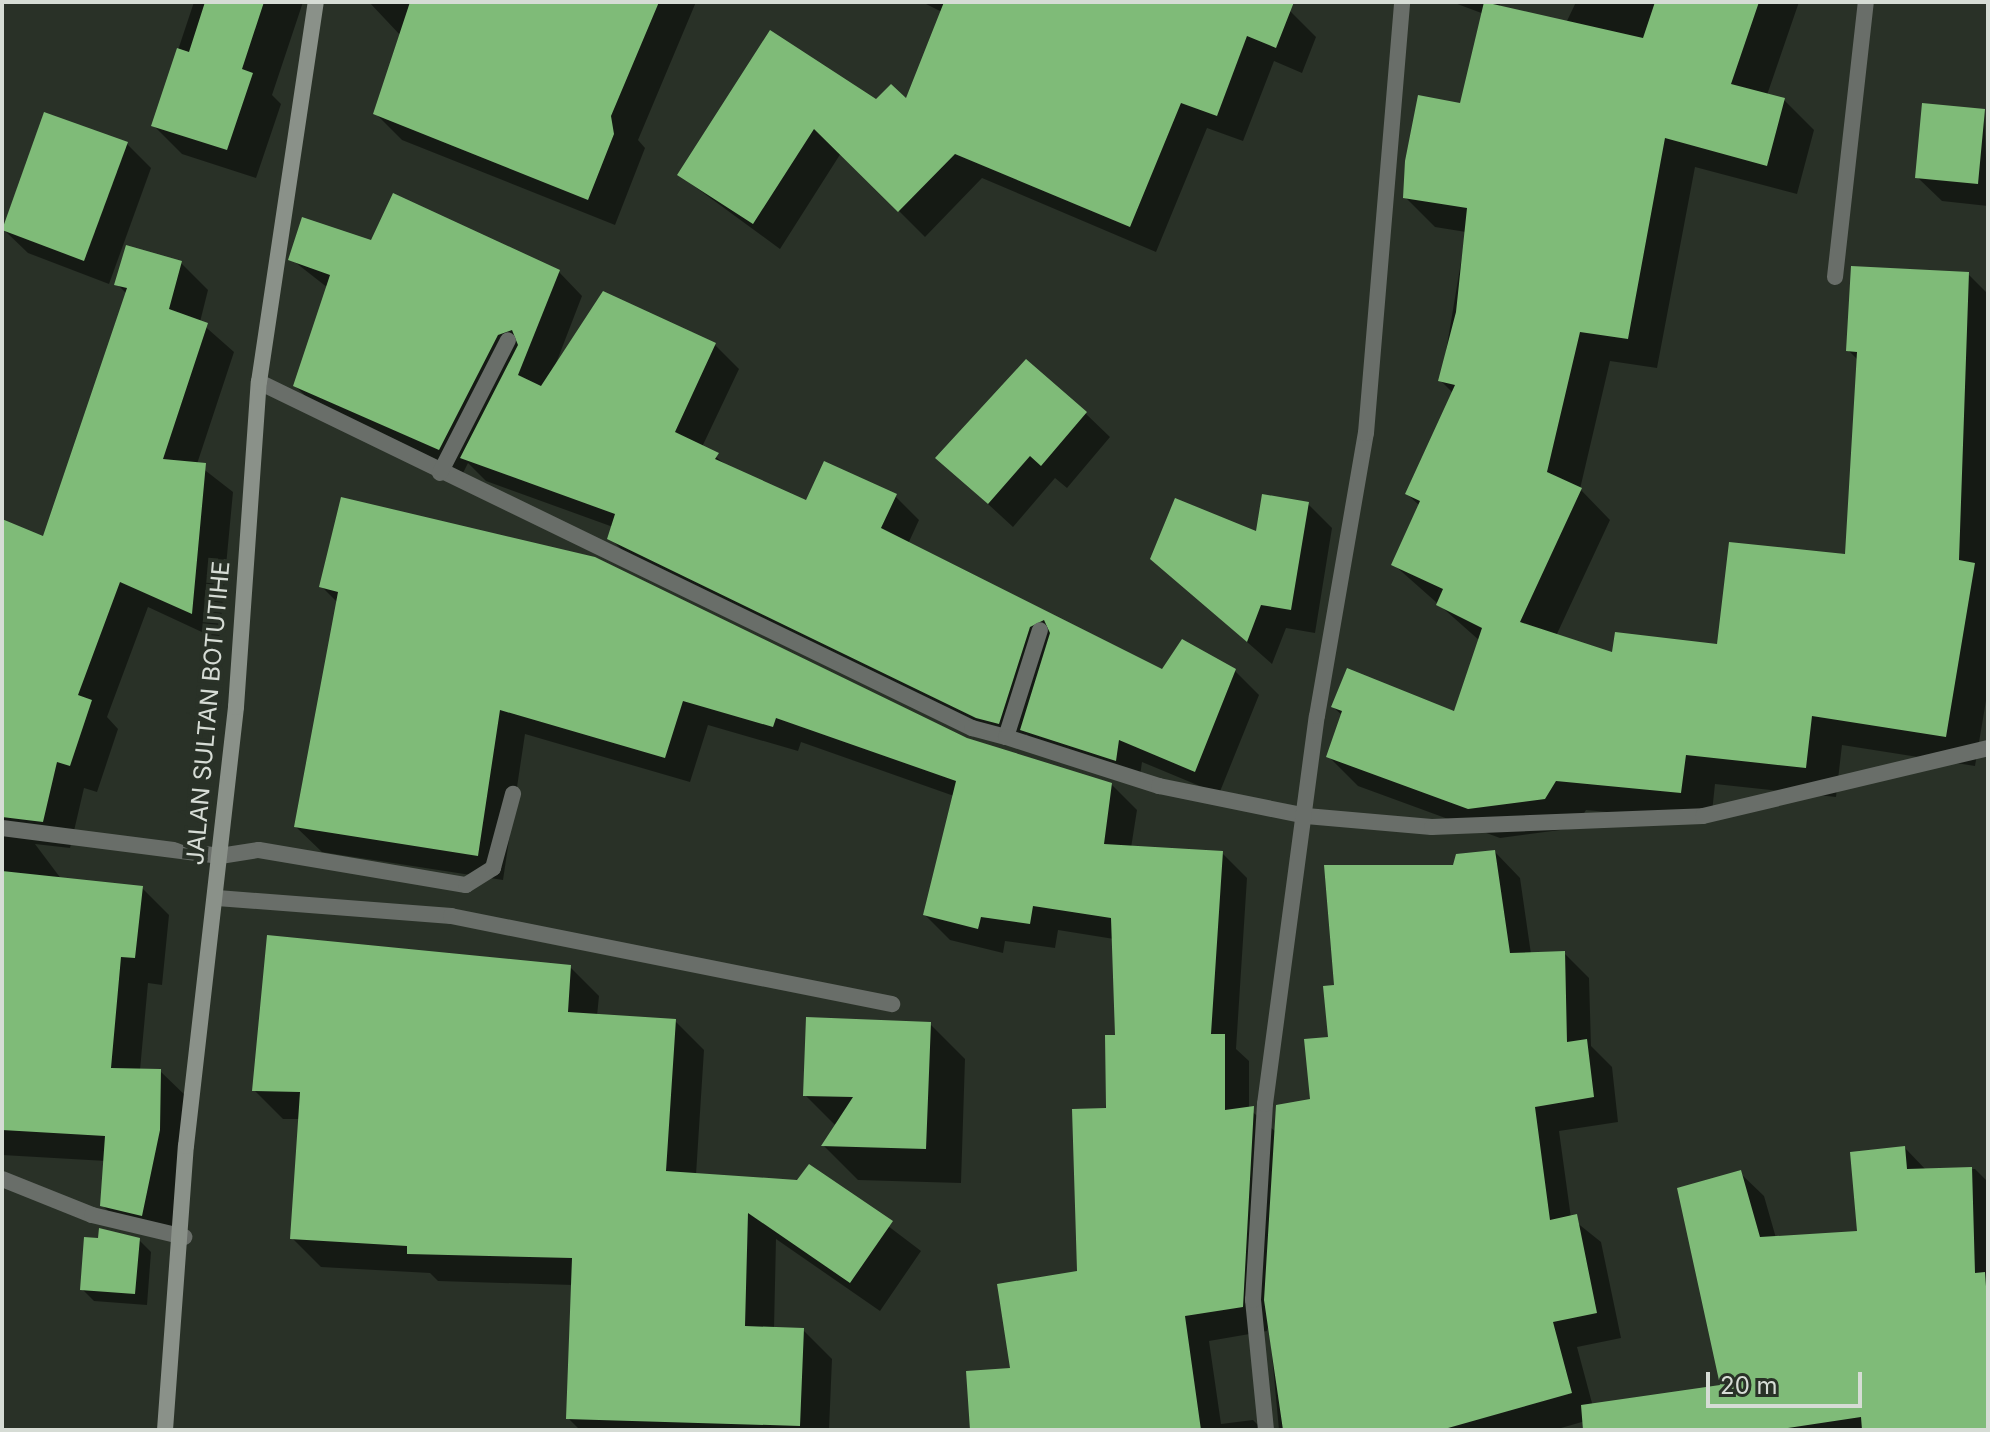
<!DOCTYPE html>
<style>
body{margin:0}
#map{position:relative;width:1990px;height:1432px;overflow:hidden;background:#293127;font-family:Inter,sans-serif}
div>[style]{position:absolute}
.shadow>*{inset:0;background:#0007}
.building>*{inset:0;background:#7fbb78}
.service>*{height:16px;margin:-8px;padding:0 8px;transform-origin:8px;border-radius:8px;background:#696e69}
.minor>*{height:16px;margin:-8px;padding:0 8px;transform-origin:8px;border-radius:8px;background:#696e69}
.secondary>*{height:16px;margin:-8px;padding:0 8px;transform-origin:8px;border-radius:8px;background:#8a9189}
span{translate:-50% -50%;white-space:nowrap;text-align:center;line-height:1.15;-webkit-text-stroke:8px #293127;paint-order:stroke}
.street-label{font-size:24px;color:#d6dcd5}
.frame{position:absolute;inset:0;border:4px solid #d6dcd5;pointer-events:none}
.scale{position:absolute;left:1706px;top:1372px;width:156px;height:36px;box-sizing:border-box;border:4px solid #d6dcd5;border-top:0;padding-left:10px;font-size:24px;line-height:28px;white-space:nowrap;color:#d6dcd5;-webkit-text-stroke:6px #293127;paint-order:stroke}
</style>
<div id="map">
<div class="shadow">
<div style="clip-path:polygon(194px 2px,303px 2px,272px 95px,281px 104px,256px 178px,182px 154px,153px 125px)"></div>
<div style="clip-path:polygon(369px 2px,696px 2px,638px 140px,645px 148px,615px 225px,402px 140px,375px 113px,401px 36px)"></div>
<div style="clip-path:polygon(922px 2px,1267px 2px,1290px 11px,1316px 37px,1302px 73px,1274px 61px,1243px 141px,1207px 128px,1156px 252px,982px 178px,925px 237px,841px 153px,780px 249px,679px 175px,876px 102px,906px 102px,942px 12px)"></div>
<div style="clip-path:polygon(1452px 2px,1501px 2px,1499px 8px,1566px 23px,1576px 2px,1799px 2px,1767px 95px,1784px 100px,1814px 130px,1797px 194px,1695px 167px,1657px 368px,1610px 361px,1580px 489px,1610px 520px,1556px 636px,1614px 655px,1719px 646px,1847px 557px,1859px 361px,1848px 350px,1968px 274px,1988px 294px,1988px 689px,1975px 766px,1842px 745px,1836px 797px,1715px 784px,1711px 822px,1586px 810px,1575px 828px,1500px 838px,1358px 786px,1328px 756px,1343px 716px,1333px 707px,1456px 714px,1480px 641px,1393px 564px,1420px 506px,1407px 494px,1454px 394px,1441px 381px,1466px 232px,1435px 227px,1405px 197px,1462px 105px,1484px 14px)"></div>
<div style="clip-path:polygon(1984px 111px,1988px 206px,1942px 201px,1917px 177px)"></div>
<div style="clip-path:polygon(127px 144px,151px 168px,109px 284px,28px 253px,3px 229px)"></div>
<div style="clip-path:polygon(372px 242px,559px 272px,582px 296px,555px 366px,715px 345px,739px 369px,702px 447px,732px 469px,807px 503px,895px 496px,919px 520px,908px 544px,1163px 671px,1235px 671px,1259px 695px,1219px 794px,1142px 762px,1139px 783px,1046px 753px,1026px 734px,1022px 746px,634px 562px,610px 538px,613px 527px,486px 481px,468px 463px,463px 473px,319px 409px,295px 386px,328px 288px,291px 259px)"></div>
<div style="clip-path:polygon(181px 263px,208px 290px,200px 322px,234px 352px,197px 464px,233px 492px,219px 640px,148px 607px,107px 717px,118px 729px,97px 792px,84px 788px,70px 848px,35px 844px,62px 880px,142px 888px,169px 915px,162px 985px,148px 983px,140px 1070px,160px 1071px,188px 1098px,174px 1238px,130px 1232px,102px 1205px,106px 1161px,2px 1155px,2px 522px,44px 539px,127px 294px,117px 284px)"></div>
<div style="clip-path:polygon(1085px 413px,1110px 437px,1067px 488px,1055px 478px,1013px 527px,938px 458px)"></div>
<div style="clip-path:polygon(1308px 504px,1332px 528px,1315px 633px,1286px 628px,1272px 664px,1153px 559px,1258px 534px)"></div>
<div style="clip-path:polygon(321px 586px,966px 740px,1111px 784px,1137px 810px,1131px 848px,1222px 853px,1247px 878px,1236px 1049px,1249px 1061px,1249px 1109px,1276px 1132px,1312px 1101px,1331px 1038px,1336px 987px,1455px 867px,1495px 852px,1520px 878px,1531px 954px,1564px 953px,1589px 978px,1591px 1046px,1612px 1067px,1618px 1122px,1559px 1131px,1571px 1218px,1601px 1242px,1621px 1338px,1577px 1347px,1596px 1418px,1554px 1430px,1279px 1430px,1269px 1323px,1267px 1331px,1209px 1341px,1221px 1424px,1253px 1420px,1263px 1430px,972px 1430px,1079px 1273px,1117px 1037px,1114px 939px,1058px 930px,1055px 948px,1005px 941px,1003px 953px,950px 940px,925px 915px,954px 796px,801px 742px,798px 751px,708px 725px,690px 782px,525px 734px,503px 880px,322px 852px,296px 827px,338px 603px)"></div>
<div style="clip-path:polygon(570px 967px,599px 996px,597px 1016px,675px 1021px,704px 1050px,696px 1175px,798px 1182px,809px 1166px,921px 1251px,880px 1311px,776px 1239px,774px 1329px,803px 1330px,832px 1359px,829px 1430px,580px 1430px,568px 1418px,573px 1285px,438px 1281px,430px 1273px,321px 1267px,292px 1238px,300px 1119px,283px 1119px,254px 1090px)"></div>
<div style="clip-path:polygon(930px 1024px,965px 1059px,961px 1183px,858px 1180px,823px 1145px,836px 1126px,805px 1095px)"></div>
<div style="clip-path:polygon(1905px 1148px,1927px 1171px,1975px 1169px,1988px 1182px,1988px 1430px,1664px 1430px,1722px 1387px,1740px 1173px,1764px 1196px,1776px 1238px,1859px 1233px)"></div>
<div style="clip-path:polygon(139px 1240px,151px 1252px,147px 1305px,94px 1301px,82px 1289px)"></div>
</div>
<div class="building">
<div style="clip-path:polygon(205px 2px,264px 2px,242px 69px,253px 73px,227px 150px,151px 126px,177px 48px,189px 52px)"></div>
<div style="clip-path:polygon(410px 2px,659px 2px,611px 116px,614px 134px,588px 200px,373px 114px)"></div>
<div style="clip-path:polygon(944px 2px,1294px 2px,1276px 48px,1247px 36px,1217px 116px,1181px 103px,1130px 227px,955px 154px,898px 212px,814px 129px,753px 224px,677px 175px,770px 30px,876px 99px,891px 84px,906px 98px)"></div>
<div style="clip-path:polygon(1484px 2px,1643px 38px,1655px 2px,1759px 2px,1731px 84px,1785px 98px,1767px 166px,1665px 138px,1628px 339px,1580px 332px,1547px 472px,1582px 488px,1520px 622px,1612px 652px,1615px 632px,1717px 644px,1729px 542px,1845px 554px,1857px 352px,1846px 351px,1851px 266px,1969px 272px,1959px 560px,1975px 563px,1946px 737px,1812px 716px,1806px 768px,1686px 755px,1681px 793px,1556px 781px,1545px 799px,1468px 809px,1326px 757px,1342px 711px,1331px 707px,1347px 668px,1454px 711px,1482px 628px,1436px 605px,1443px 589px,1391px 565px,1420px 501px,1405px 494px,1455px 385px,1438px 381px,1456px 312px,1467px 208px,1403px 198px,1405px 161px,1418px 95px,1460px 103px)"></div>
<div style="clip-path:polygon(1922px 103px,1985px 109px,1978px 184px,1915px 178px)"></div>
<div style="clip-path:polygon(44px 112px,128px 142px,84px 261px,2px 230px)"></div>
<div style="clip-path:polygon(393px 193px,560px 270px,518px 375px,541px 386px,603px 291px,716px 343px,675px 432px,719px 453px,715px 459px,806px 500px,824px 461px,897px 494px,881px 528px,1162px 669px,1182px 639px,1236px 669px,1195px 772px,1119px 740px,1116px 761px,1020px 730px,1050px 633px,1044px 620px,1030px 627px,999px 724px,976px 718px,607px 539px,615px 514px,460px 458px,518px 345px,512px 330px,498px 335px,439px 450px,293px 386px,330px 275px,288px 260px,302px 217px,371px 240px)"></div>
<div style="clip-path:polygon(126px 245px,182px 261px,169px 309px,208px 323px,163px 459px,206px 463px,192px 614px,120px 582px,78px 695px,92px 700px,70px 766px,57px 762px,43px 822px,2px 817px,2px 519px,43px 536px,127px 288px,114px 285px)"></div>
<div style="clip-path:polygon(1026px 359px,1087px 412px,1041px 466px,1030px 456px,988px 504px,935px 458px)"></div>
<div style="clip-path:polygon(1262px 494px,1309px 502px,1291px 610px,1261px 605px,1247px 642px,1150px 559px,1175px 498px,1256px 531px)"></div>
<div style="clip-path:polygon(341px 497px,595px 557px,967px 738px,1112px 783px,1104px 844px,1223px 851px,1211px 1034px,1225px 1034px,1225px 1110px,1254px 1106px,1243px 1307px,1185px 1316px,1201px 1430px,970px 1430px,966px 1371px,1010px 1368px,997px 1284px,1077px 1271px,1072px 1109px,1106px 1108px,1105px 1035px,1115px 1035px,1111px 918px,1033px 906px,1030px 924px,981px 917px,978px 929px,923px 915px,956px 781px,776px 718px,773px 727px,683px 701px,665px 758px,500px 710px,478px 856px,294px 827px,338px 592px,319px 587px)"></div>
<div style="clip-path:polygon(1495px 850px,1510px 953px,1565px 951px,1567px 1042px,1587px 1039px,1594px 1097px,1535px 1107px,1550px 1220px,1577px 1214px,1597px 1313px,1553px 1322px,1572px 1393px,1441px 1430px,1283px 1430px,1264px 1300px,1276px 1105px,1310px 1099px,1304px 1039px,1328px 1037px,1323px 986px,1334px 985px,1324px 865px,1453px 865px,1456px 854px)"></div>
<div style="clip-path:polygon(2px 871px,143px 886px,135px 958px,121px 957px,111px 1068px,161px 1069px,160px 1130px,142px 1216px,100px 1206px,105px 1136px,2px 1130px)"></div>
<div style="clip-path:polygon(267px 935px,571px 965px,568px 1012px,676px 1019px,666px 1171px,797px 1180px,809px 1164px,893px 1221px,850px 1283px,748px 1213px,745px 1326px,804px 1328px,800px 1426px,566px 1419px,572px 1258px,407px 1254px,407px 1246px,290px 1239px,300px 1092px,252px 1091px)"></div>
<div style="clip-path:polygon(806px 1017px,931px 1022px,926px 1149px,821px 1146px,853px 1097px,803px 1096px)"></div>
<div style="clip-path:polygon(1905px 1146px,1907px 1169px,1972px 1167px,1975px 1273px,1985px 1272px,1988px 1315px,1988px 1430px,1862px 1430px,1861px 1417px,1775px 1430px,1583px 1430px,1581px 1405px,1720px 1385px,1677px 1188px,1741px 1170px,1760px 1237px,1857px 1231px,1850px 1152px)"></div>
<div style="clip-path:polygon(99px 1228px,140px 1238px,135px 1294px,80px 1290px,84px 1237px,98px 1238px)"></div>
</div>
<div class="service">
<div style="left:2px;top:828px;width:220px;rotate:7.3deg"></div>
<div style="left:220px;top:856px;width:39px;rotate:-9deg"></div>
<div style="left:259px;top:850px;width:210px;rotate:9.6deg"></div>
<div style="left:466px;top:885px;width:32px;rotate:-32deg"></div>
<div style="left:493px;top:868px;width:77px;rotate:-74.9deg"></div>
</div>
<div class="minor">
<div style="left:1835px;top:277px;width:277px;rotate:-83.6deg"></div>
<div style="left:259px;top:382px;width:793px;rotate:25.89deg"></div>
<div style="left:972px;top:728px;width:35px;rotate:15deg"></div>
<div style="left:1006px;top:737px;width:112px;rotate:-72.4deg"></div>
<div style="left:440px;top:473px;width:149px;rotate:-62.9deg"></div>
<div style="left:1006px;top:737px;width:161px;rotate:17.8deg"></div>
<div style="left:1159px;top:786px;width:150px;rotate:11.5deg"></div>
<div style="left:1306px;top:816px;width:126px;rotate:5deg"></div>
<div style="left:1432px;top:827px;width:271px;rotate:-2.3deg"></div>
<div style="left:1703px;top:816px;width:293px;rotate:-13.4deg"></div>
<div style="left:217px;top:898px;width:235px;rotate:4.4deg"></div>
<div style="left:451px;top:916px;width:450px;rotate:11.3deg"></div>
<div style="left:2px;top:1179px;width:97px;rotate:21.8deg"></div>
<div style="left:92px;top:1215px;width:95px;rotate:13.4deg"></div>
<div style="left:1266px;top:1430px;width:131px;rotate:-95.7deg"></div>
<div style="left:1253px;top:1300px;width:196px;rotate:-86.5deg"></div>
<div style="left:1265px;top:1104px;width:391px;rotate:-82.4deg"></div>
<div style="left:1317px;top:716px;width:287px;rotate:-80.2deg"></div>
<div style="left:1366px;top:433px;width:433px;rotate:-85.2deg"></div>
</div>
<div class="secondary">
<div style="left:165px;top:1430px;width:285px;rotate:-85.8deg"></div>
<div style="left:186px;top:1146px;width:442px;rotate:-83.5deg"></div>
<div style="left:236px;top:707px;width:326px;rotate:-86deg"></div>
<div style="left:259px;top:382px;width:384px;rotate:-81.5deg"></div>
</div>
<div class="street-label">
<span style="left:208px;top:713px;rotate:-85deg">JALAN SULTAN BOTUTIHE</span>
</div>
<div class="frame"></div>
<div class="scale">20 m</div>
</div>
